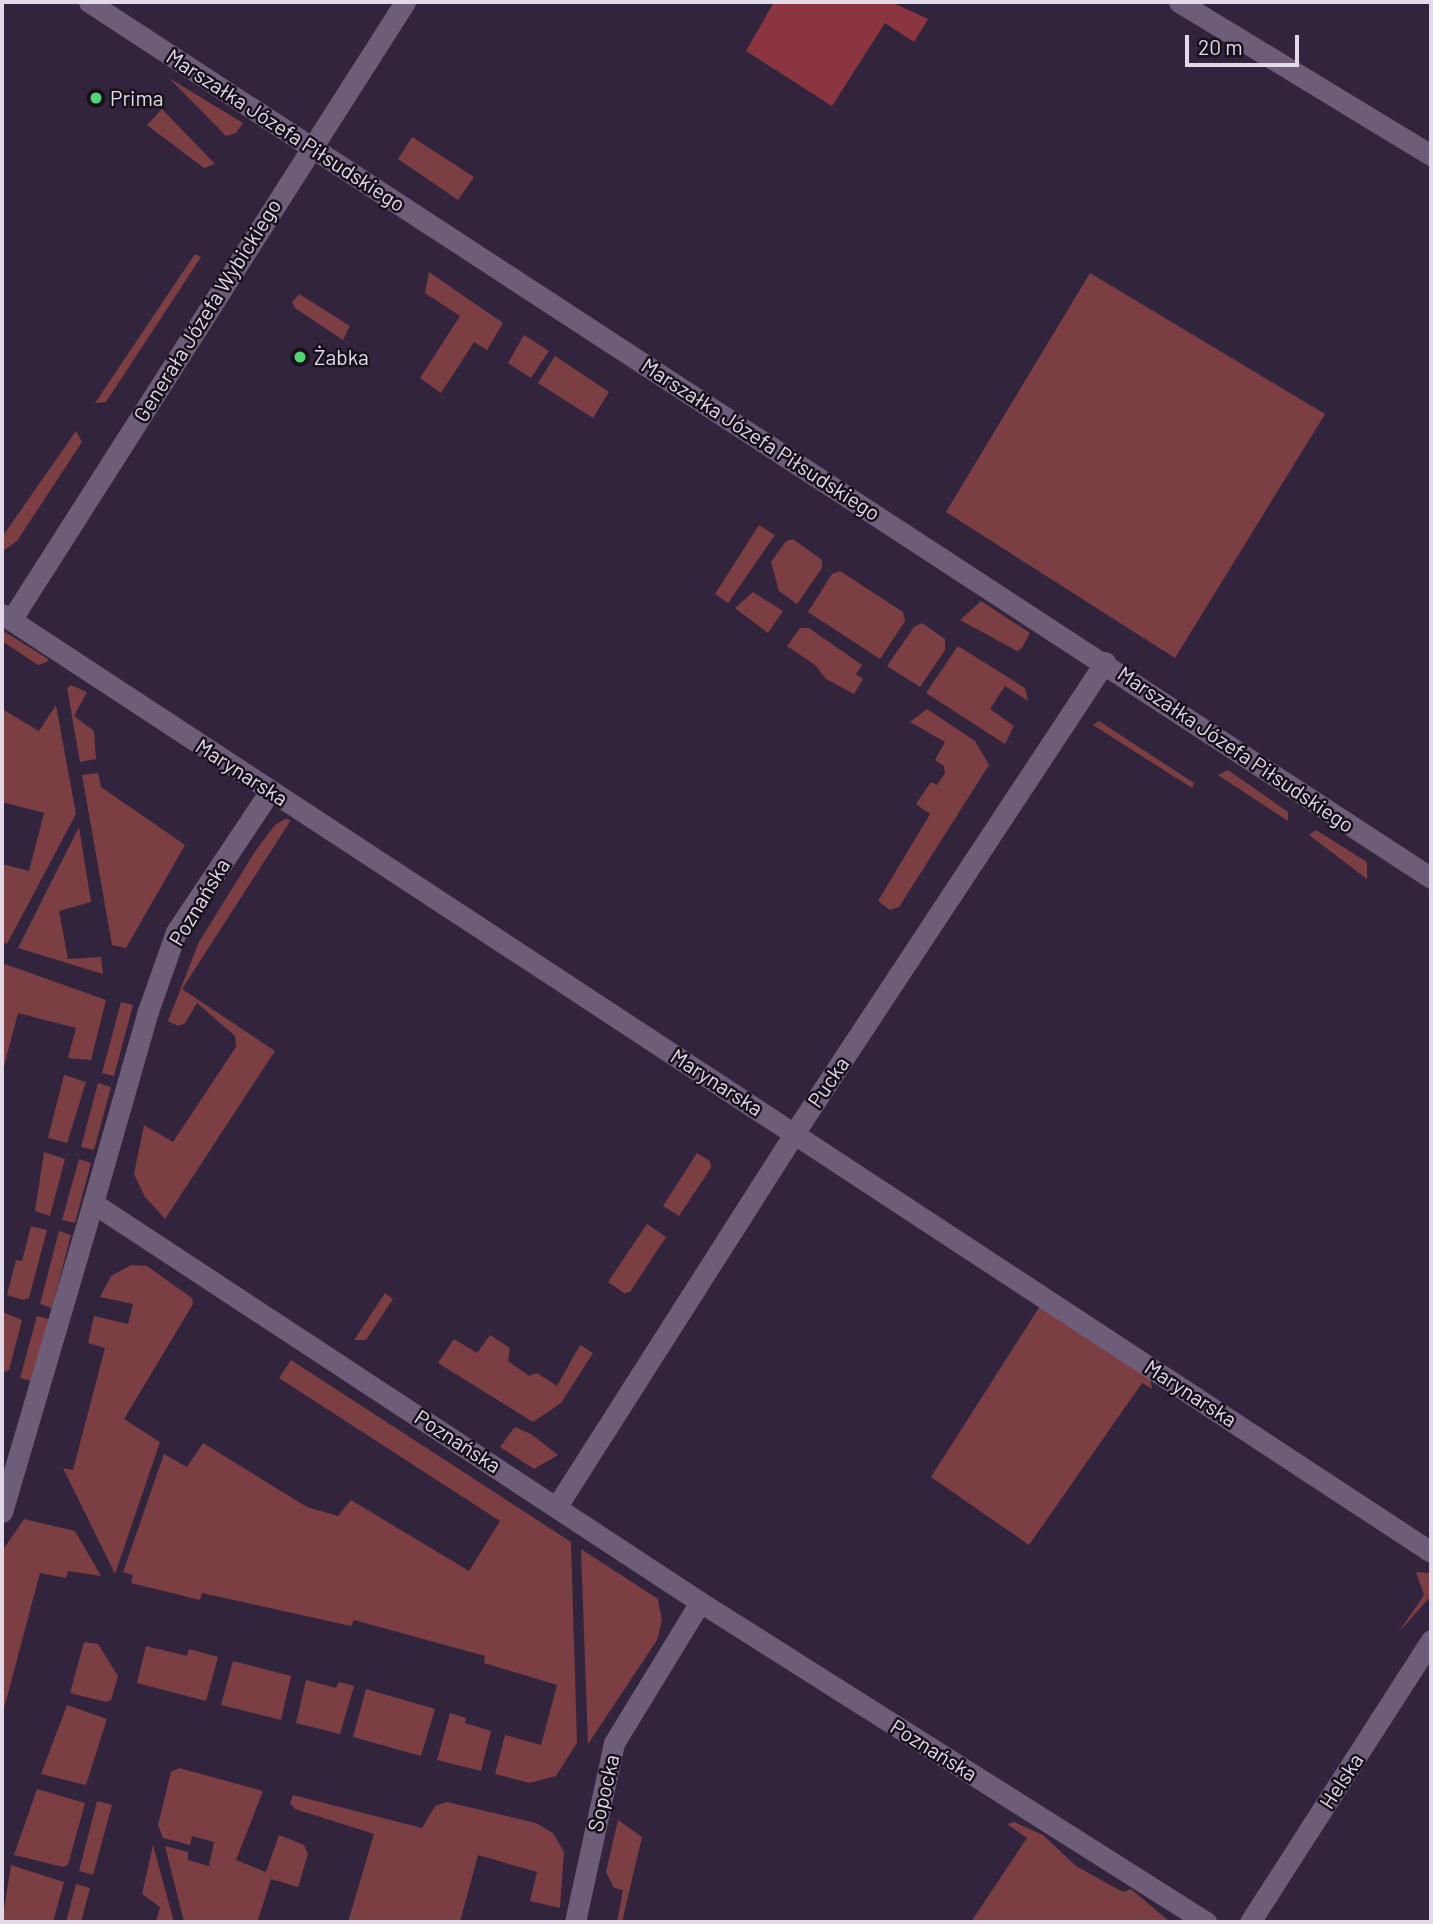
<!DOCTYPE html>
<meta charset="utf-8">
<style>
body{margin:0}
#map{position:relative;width:1433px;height:1924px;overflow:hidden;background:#33243d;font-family:Barlow,sans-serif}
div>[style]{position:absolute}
.green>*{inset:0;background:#7b3e42}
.forest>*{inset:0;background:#8a353f}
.lane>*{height:21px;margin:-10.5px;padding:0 10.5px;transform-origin:10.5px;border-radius:10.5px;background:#6d5d78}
.street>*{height:21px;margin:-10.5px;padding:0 10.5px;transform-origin:10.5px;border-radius:10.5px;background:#6d5d78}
.dots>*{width:19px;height:19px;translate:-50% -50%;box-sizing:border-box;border:4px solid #17111c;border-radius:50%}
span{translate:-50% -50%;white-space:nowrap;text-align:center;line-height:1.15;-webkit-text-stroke:5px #17111c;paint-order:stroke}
.poi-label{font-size:21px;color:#e2d9e9}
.left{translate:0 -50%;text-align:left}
.street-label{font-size:21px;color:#e2d9e9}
.frame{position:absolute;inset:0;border:4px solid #e2d9e9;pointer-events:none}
.scale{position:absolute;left:1185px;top:35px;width:114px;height:32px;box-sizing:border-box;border:4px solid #e2d9e9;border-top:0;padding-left:9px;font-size:21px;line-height:24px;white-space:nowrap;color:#e2d9e9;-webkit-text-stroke:5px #17111c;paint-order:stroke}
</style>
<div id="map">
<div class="green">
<div style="clip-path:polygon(169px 78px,243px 123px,236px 133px,226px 136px)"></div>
<div style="clip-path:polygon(162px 109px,215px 164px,204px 168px,147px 125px)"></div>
<div style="clip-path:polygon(412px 137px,474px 177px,458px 200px,398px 159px)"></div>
<div style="clip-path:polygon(195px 254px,201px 257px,106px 402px,95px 403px)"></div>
<div style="clip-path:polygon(429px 272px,503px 323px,487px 350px,474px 342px,441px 393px,420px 378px,460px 316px,425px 293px)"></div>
<div style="clip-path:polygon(1090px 273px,1325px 414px,1175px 658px,946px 512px)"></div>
<div style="clip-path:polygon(299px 294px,350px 326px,343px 340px,295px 308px,292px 302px)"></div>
<div style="clip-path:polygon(524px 335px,549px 351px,531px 378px,508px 363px)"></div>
<div style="clip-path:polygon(555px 356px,609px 392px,593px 418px,538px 383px)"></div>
<div style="clip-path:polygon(76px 431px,82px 442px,17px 541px,2px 552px,2px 537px)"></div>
<div style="clip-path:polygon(759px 525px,775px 535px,728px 603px,715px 594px)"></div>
<div style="clip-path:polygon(793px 539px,822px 560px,822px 568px,797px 604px,779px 591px,771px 562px,786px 541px)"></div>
<div style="clip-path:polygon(840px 571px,903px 612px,905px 621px,880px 659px,808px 612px,832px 574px)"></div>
<div style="clip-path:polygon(753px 592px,783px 611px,768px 633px,735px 608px)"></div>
<div style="clip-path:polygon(981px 601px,1030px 633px,1022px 648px,1017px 651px,960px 620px)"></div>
<div style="clip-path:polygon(922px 623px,945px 639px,945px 650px,920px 687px,887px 666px,914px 627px)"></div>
<div style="clip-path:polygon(800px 628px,809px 628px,862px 665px,856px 674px,863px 679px,854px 694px,826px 679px,815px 665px,787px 646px)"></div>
<div style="clip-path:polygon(2px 630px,48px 659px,47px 662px,38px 665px,2px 641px)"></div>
<div style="clip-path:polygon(958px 646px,1025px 688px,1028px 701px,1005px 686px,990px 709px,1014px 726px,1005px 744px,926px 693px)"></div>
<div style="clip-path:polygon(71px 685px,87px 692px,74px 716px,94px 731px,96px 759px,80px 762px,67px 688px)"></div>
<div style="clip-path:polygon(56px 705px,76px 814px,7px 944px,2px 942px,2px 864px,29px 871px,44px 813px,2px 802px,2px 709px,39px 731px)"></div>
<div style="clip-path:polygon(927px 709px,975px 741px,989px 765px,899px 907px,890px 910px,878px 901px,930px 814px,916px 804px,931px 782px,937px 785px,945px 773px,944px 766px,935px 760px,945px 742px,910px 722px)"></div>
<div style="clip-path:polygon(1099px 721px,1194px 783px,1192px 788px,1093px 725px)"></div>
<div style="clip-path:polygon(1228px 770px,1288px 812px,1288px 821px,1218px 775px)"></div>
<div style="clip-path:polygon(98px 773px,101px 787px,185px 845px,126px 948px,112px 945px,82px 775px)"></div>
<div style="clip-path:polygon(285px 819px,291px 820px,182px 989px,275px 1051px,165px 1219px,145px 1197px,134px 1174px,144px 1125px,173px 1142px,236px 1047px,235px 1036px,197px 1003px,185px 1023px,178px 1026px,168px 1021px,199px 942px,256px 850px,275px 825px)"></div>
<div style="clip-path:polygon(79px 827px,91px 902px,59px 911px,68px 959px,101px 957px,103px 974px,18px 948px)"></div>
<div style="clip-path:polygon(1316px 830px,1367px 862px,1367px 879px,1309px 835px)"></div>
<div style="clip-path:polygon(2px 963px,106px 1000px,91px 1060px,68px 1058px,76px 1028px,18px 1013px,2px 1074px)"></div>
<div style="clip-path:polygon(121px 1002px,133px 1005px,114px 1076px,102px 1073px)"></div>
<div style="clip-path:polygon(64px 1075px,86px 1082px,67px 1143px,48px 1138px)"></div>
<div style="clip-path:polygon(98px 1083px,111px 1087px,94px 1150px,81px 1147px)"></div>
<div style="clip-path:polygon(44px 1152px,65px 1159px,50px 1216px,35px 1211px)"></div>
<div style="clip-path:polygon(697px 1153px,710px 1161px,711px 1168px,679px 1216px,663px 1206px)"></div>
<div style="clip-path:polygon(79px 1159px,91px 1163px,75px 1223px,62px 1220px)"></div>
<div style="clip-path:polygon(647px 1224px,666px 1237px,630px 1292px,624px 1293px,608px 1282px)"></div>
<div style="clip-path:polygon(31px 1226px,47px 1230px,29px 1298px,23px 1300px,7px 1295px,16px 1260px,22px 1261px)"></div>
<div style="clip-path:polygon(59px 1231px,71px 1235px,52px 1308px,40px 1304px)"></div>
<div style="clip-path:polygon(131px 1265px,147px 1266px,192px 1298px,193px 1304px,124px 1419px,160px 1442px,115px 1574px,63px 1468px,73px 1470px,105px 1348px,88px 1343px,94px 1316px,128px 1324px,133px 1304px,100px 1297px,111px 1276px)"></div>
<div style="clip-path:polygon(385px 1293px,393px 1299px,366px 1340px,354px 1340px)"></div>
<div style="clip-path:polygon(1042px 1303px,1150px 1379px,1152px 1389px,1142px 1383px,1029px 1545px,931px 1477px)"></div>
<div style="clip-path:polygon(3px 1312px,22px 1320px,9px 1370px,4px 1372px)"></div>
<div style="clip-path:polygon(37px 1316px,49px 1319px,32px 1381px,20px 1378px)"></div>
<div style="clip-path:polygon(490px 1335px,510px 1348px,508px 1361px,529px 1376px,537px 1373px,557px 1386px,580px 1345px,593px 1353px,561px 1403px,533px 1422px,438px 1363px,454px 1339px,477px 1353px)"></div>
<div style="clip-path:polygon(291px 1360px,571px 1542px,577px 1743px,556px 1776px,530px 1783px,495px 1774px,505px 1735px,541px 1745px,557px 1685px,484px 1663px,485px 1656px,354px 1620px,351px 1626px,202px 1593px,200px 1600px,131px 1583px,133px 1575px,123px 1572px,164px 1454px,187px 1467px,203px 1443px,307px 1507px,338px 1516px,351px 1500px,469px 1571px,500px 1521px,279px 1378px)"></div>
<div style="clip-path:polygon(515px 1427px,531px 1434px,558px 1455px,534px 1469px,500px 1447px)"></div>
<div style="clip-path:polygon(24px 1519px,75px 1531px,101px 1576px,68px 1571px,66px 1578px,40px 1573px,2px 1716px,2px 1551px)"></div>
<div style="clip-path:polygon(581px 1549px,658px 1599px,662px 1621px,657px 1640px,588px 1744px)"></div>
<div style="clip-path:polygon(1416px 1572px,1431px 1573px,1431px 1596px,1398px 1633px,1424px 1595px)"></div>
<div style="clip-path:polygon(84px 1642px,98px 1644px,118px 1676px,111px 1700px,106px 1702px,70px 1693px)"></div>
<div style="clip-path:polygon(146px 1646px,187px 1656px,189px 1649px,218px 1657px,206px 1701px,137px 1683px)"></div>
<div style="clip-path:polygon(233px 1661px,291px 1676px,281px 1720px,221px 1705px)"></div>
<div style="clip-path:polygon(306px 1680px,336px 1688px,339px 1682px,354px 1686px,340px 1734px,296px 1723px)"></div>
<div style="clip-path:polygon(366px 1689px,435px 1709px,421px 1756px,353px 1737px)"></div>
<div style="clip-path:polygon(67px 1705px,107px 1719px,86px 1785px,41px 1774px)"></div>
<div style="clip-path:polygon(450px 1713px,466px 1718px,465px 1723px,491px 1731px,481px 1771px,437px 1760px)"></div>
<div style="clip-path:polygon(179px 1768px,263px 1791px,236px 1860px,266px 1872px,279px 1835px,304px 1845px,308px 1854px,298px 1887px,271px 1879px,258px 1920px,265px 1922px,184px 1922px,165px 1846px,188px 1852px,188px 1860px,209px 1866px,214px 1842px,192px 1836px,190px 1845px,163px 1838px,158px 1825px,171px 1772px)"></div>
<div style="clip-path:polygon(37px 1789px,85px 1803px,68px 1865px,63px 1867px,14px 1855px)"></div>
<div style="clip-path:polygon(293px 1795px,422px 1828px,435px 1806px,447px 1802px,536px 1823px,553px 1833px,564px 1852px,560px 1908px,530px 1901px,537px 1872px,478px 1855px,460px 1922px,348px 1922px,374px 1834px,295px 1809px,290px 1803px)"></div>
<div style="clip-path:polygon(97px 1801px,112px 1805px,93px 1875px,79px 1871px)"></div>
<div style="clip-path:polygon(618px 1820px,642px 1837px,622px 1922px,617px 1922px,623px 1890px,614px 1888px,606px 1872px)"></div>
<div style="clip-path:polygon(1014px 1822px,1043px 1835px,1076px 1866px,1123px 1892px,1131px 1889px,1170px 1922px,971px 1922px,1027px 1838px,1007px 1824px)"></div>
<div style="clip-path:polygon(153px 1845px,174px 1922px,156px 1922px,160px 1907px,142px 1894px)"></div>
<div style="clip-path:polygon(11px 1865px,64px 1882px,53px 1922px,2px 1922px)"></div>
<div style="clip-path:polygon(76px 1884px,90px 1888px,81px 1922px,66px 1922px)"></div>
</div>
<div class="forest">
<div style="clip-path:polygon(774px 2px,891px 2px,928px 19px,914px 42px,885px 23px,832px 106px,746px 51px)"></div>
</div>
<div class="lane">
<div style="left:2px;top:1512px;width:322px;rotate:-73.6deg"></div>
</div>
<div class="street">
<div style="left:89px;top:2px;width:1603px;rotate:33.13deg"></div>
<div style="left:1179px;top:2px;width:295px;rotate:31.3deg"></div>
<div style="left:2px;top:614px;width:1709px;rotate:33.28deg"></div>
<div style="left:11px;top:620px;width:733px;rotate:-57.48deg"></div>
<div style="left:270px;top:791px;width:169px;rotate:123.7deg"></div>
<div style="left:176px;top:932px;width:84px;rotate:109.5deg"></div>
<div style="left:148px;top:1011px;width:200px;rotate:106deg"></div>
<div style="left:93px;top:1203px;width:726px;rotate:33.32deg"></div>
<div style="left:700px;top:1602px;width:599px;rotate:32.31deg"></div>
<div style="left:557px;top:1506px;width:443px;rotate:-57.5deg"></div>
<div style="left:795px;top:1132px;width:563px;rotate:-56.59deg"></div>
<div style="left:575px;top:1922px;width:183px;rotate:-77.7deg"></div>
<div style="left:614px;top:1743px;width:165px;rotate:-58.6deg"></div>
<div style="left:1250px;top:1922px;width:335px;rotate:-57.3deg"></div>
</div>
<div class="dots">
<div style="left:96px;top:98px;background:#50d674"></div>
<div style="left:300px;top:357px;background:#50d674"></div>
</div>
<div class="poi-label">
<span class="left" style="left:110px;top:98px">Prima</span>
<span class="left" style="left:314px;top:357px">Żabka</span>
</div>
<div class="street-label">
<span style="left:286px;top:130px;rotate:33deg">Marszałka Józefa Piłsudskiego</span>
<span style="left:207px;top:310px;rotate:-58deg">Generała Józefa Wybickiego</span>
<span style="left:761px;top:439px;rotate:33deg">Marszałka Józefa Piłsudskiego</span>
<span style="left:1236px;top:749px;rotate:34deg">Marszałka Józefa Piłsudskiego</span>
<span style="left:242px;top:772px;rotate:33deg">Marynarska</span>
<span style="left:199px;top:902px;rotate:-59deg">Poznańska</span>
<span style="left:717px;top:1082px;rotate:33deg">Marynarska</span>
<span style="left:828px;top:1082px;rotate:-56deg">Pucka</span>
<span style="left:1191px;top:1393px;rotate:33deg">Marynarska</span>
<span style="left:458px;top:1441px;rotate:33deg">Poznańska</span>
<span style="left:934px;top:1750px;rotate:32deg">Poznańska</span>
<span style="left:1341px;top:1781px;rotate:-57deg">Helska</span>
<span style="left:603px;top:1793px;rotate:-77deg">Sopocka</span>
</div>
<div class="frame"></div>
<div class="scale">20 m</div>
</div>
